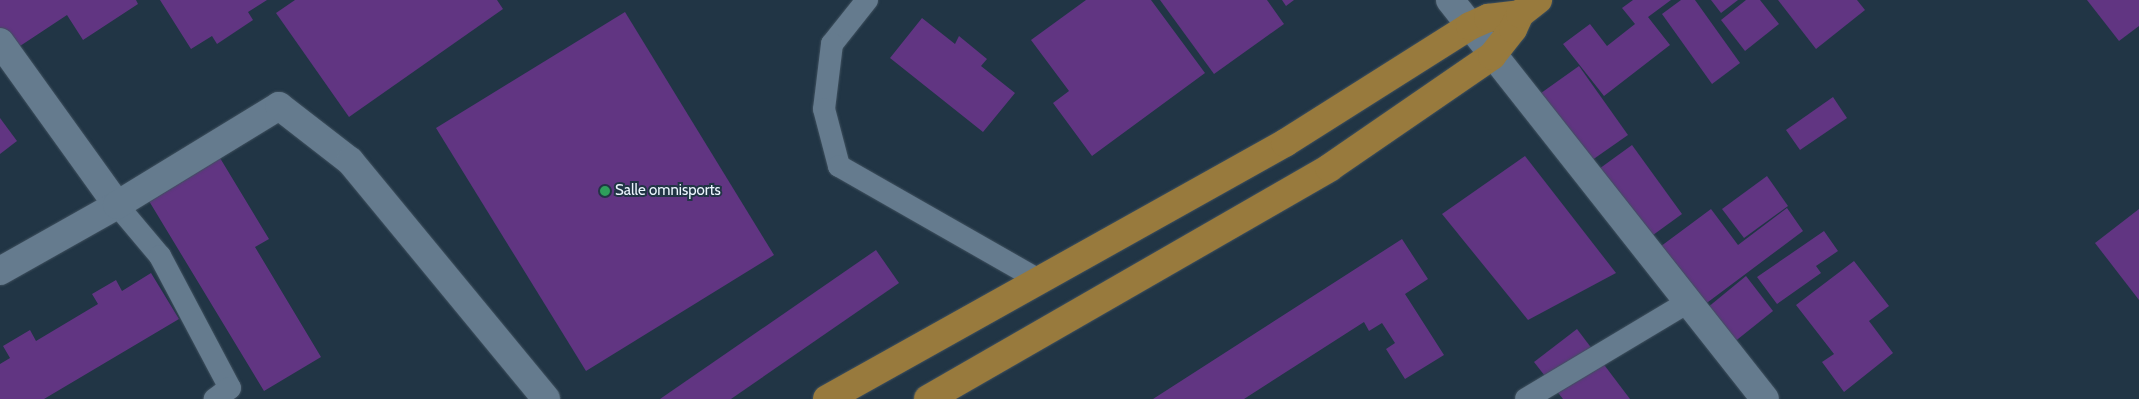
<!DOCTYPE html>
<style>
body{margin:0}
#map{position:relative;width:2139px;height:399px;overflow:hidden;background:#213545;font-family:Cabin,sans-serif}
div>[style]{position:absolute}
.building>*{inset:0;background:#613582}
.roads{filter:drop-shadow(0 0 1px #3f505e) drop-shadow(0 0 1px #3f505e)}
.service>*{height:22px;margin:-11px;padding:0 11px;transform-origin:11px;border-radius:11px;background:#657b8e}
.minor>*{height:28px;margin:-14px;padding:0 14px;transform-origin:14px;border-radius:14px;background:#657b8e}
.primary>*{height:28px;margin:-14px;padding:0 14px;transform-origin:14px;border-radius:14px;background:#987a3d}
.dots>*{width:14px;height:14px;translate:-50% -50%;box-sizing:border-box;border:2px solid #213545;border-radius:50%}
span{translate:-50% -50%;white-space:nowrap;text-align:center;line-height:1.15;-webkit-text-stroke:4px #213545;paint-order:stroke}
.poi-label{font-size:15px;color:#ecf5fe}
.left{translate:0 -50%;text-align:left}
</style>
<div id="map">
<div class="building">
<div style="clip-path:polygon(0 0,136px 0,138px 4px,83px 40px,67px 15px,11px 52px,0 36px)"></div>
<div style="clip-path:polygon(160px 0,267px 0,248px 12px,253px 20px,217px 44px,212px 36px,191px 49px)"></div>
<div style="clip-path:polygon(295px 0,497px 0,503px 9px,349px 117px,276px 13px)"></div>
<div style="clip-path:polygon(1086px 0,1151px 0,1205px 73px,1092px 156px,1053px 103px,1069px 91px,1031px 40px)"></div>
<div style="clip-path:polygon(1160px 0,1267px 0,1284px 24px,1214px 74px)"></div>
<div style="clip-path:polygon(1282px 0,1294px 0,1286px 6px)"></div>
<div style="clip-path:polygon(1633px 0,1671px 0,1648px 17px,1670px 45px,1604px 96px,1563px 44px,1590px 24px,1607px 46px,1635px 24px,1622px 8px)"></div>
<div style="clip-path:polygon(1681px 0,1695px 0,1740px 63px,1712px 84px,1662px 14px)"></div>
<div style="clip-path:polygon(1711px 0,1738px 0,1721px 13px)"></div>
<div style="clip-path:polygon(1746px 0,1760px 0,1779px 24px,1745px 51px,1721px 20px)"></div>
<div style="clip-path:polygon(1778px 0,1857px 0,1865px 10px,1816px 49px)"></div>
<div style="clip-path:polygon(2087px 0,2139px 0,2139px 26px,2119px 41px)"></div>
<div style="clip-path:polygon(625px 12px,774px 255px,586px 371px,436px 128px)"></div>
<div style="clip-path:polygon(922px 18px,955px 44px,959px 36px,987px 59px,981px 66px,1015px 93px,983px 132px,890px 58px)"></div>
<div style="clip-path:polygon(1579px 66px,1628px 135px,1575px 172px,1527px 103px)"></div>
<div style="clip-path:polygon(1833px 97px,1847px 118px,1800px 150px,1786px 130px)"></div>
<div style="clip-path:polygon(0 118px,17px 141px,0 154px)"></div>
<div style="clip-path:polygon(1632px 145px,1682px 214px,1631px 251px,1581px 182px)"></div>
<div style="clip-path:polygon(1525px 156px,1616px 273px,1528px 320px,1442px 214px)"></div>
<div style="clip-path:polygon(220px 158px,269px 239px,255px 247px,321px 357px,264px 391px,149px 201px)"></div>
<div style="clip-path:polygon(1767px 176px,1788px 206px,1744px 238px,1722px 209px)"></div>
<div style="clip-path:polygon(1787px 208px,1803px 231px,1688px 317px,1645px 258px,1711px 209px,1738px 245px)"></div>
<div style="clip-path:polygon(2139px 209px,2139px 300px,2095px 243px)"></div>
<div style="clip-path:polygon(1824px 231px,1838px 251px,1816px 266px,1821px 273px,1777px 304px,1757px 277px)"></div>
<div style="clip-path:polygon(1402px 239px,1428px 279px,1405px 294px,1444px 355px,1405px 379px,1386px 349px,1395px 343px,1382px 323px,1369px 331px,1364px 322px,1244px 399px,1153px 399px)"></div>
<div style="clip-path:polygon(876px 250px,899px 283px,731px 399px,660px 399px)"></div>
<div style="clip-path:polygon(1854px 261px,1889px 306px,1869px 321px,1893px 353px,1844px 392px,1822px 362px,1834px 354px,1796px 305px)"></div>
<div style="clip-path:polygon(151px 273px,179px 319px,44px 399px,0 399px,0 364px,10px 358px,3px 346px,30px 330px,36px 341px,98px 304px,92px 294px,116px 280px,122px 291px)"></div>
<div style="clip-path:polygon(1746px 276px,1773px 311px,1723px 351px,1696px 317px)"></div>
<div style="clip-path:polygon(1577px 329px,1630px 399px,1563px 399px,1534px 362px)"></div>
</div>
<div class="roads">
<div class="service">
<div style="left:867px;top:0;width:56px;rotate:128.5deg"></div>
<div style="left:832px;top:44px;width:65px;rotate:97deg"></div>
<div style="left:824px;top:109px;width:59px;rotate:75.3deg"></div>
<div style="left:839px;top:166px;width:232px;rotate:29.7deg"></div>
<div style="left:117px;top:205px;width:67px;rotate:49.9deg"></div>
<div style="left:160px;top:256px;width:149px;rotate:62.1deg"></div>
<div style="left:230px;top:388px;width:19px;rotate:144deg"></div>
<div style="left:1526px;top:399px;width:189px;rotate:-30.9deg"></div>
</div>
<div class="minor">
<div style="left:1450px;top:0;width:508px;rotate:51.71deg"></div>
<div style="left:0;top:42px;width:201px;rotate:54.3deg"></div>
<div style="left:0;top:271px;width:134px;rotate:-29.4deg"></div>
<div style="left:117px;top:205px;width:190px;rotate:-31.4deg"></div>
<div style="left:279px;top:106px;width:90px;rotate:37.8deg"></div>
<div style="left:350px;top:161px;width:308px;rotate:50.5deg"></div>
</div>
<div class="primary">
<div style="left:827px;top:399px;width:525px;rotate:-29.2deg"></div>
<div style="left:1285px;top:143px;width:219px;rotate:-32.3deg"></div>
<div style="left:1470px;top:26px;width:20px;rotate:-24deg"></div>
<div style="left:1488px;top:18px;width:32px;rotate:-7deg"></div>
<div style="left:928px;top:399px;width:463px;rotate:-29.9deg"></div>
<div style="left:1329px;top:168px;width:198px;rotate:-34.5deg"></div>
<div style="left:1492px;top:56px;width:34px;rotate:-52deg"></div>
<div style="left:1513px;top:29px;width:17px;rotate:-65deg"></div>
<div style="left:1520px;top:14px;width:23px;rotate:-38deg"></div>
</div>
</div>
<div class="dots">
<div style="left:605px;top:191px;background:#2e9e5b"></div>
</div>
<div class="poi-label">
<span class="left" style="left:615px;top:191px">Salle omnisports</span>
</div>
</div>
